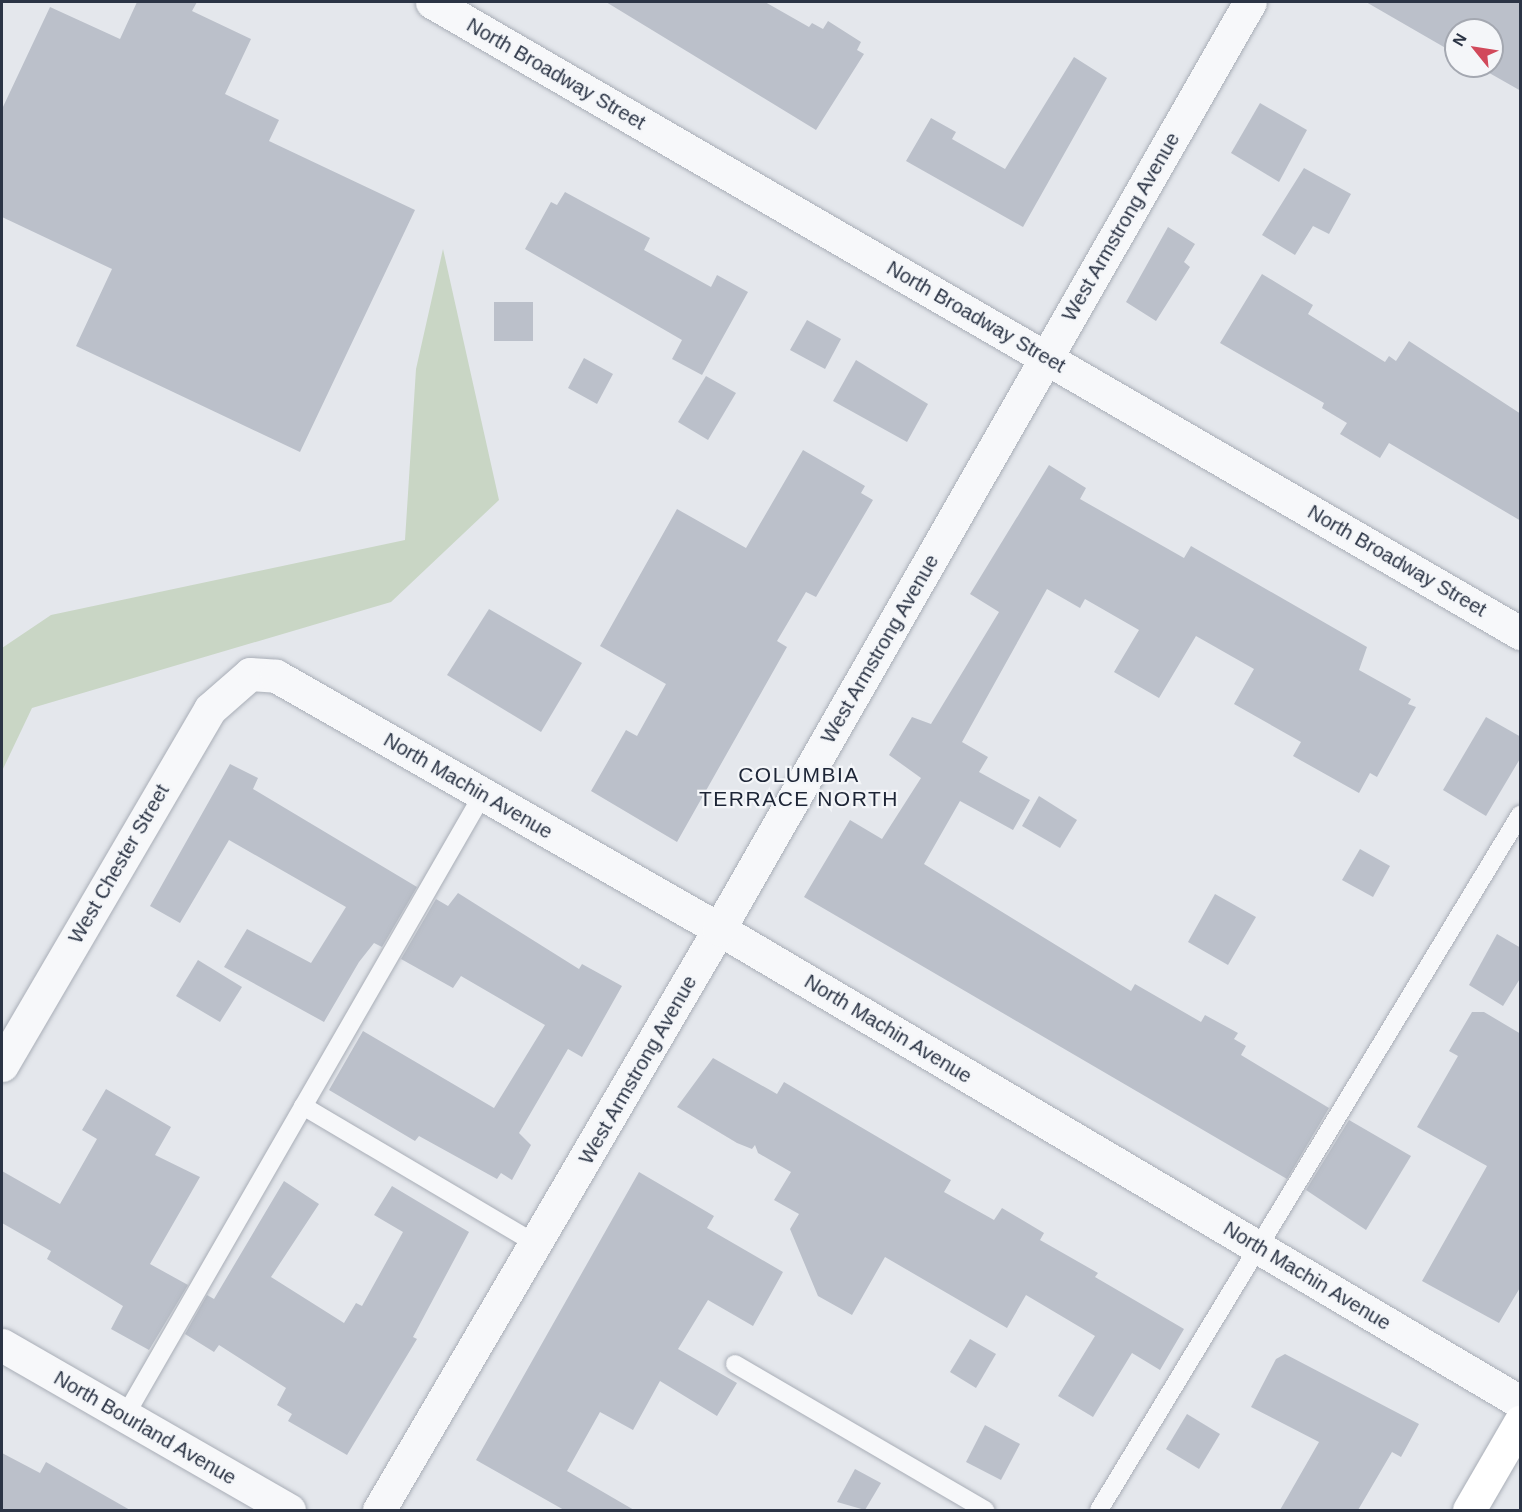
<!DOCTYPE html>
<style>
body{margin:0}
#map{position:relative;width:1522px;height:1512px;overflow:hidden;background:#e4e7ec;font-family:Arial,sans-serif}
div>[style]{position:absolute}
.green>*{inset:0;background:#c9d6c5}
.building>*{inset:0;background:#bbc0ca}
.roads{filter:drop-shadow(0 0 2px #a9aeb7) drop-shadow(0 0 2px #a9aeb7)}
.lane>*{height:18px;margin:-9px;padding:0 9px;transform-origin:9px;border-radius:9px;background:#f7f8fa}
.street>*{height:33px;margin:-16.5px;padding:0 16.5px;transform-origin:16.5px;border-radius:16.5px;background:#f7f8fa}
.secondary>*{height:33px;margin:-16.5px;padding:0 16.5px;transform-origin:16.5px;border-radius:16.5px;background:#fff}
span{translate:-50% -50%;white-space:nowrap;text-align:center;line-height:1.15;-webkit-text-stroke:4.5px #f4f6f9;paint-order:stroke}
.street-label{font-size:20px;color:#2b3445}
.neighbourhood-label{font-size:21px;color:#1d2536;letter-spacing:1.5px}
.frame{position:absolute;inset:0;border:3px solid #2b3445;pointer-events:none}
.north{position:absolute;left:1444px;top:18px;width:60px;height:60px;box-sizing:border-box;background:#f4f6f9;border:2px solid #a4a8b1;border-radius:50%;rotate:300deg;font-size:16px;font-weight:700;line-height:24px;text-align:center;color:#2b3445}
.north::after{content:'';display:block;margin:auto;width:21px;height:27px;background:#d1495b;clip-path:polygon(50% 0,100% 100%,50% 72%,0 100%)}
</style>
<div id="map">
<div class="green">
<div style="clip-path:polygon(443px 249px,499px 500px,391px 602px,32px 708px,2px 771px,2px 648px,51px 615px,405px 540px,416px 369px)"></div>
</div>
<div class="building">
<div style="clip-path:polygon(137px 2px,197px 2px,192px 11px,251px 39px,225px 94px,279px 120px,269px 141px,415px 210px,300px 452px,76px 346px,112px 269px,2px 217px,2px 109px,50px 7px,120px 39px)"></div>
<div style="clip-path:polygon(606px 2px,765px 2px,809px 27px,812px 23px,823px 29px,828px 21px,861px 42px,857px 50px,864px 54px,816px 130px)"></div>
<div style="clip-path:polygon(1366px 2px,1521px 2px,1521px 91px,1477px 66px,1492px 66px,1492px 30px,1456px 30px,1456px 54px)"></div>
<div style="clip-path:polygon(1074px 57px,1107px 78px,1023px 227px,906px 161px,931px 118px,956px 132px,952px 139px,1005px 169px)"></div>
<div style="clip-path:polygon(1260px 103px,1307px 130px,1279px 182px,1231px 153px)"></div>
<div style="clip-path:polygon(1304px 168px,1351px 194px,1329px 234px,1313px 226px,1295px 255px,1262px 235px)"></div>
<div style="clip-path:polygon(565px 192px,650px 238px,644px 250px,711px 287px,717px 275px,748px 292px,702px 375px,672px 359px,682px 340px,525px 249px,551px 202px,557px 205px)"></div>
<div style="clip-path:polygon(1168px 227px,1195px 244px,1184px 262px,1190px 267px,1156px 321px,1126px 302px)"></div>
<div style="clip-path:polygon(1262px 274px,1313px 305px,1308px 314px,1385px 362px,1389px 356px,1396px 361px,1409px 341px,1521px 414px,1521px 521px,1389px 443px,1380px 458px,1340px 434px,1347px 423px,1322px 408px,1324px 403px,1220px 343px)"></div>
<div style="clip-path:polygon(494px 302px,533px 302px,533px 341px,494px 341px)"></div>
<div style="clip-path:polygon(807px 320px,841px 339px,825px 369px,790px 350px)"></div>
<div style="clip-path:polygon(584px 358px,613px 374px,597px 404px,568px 388px)"></div>
<div style="clip-path:polygon(856px 360px,928px 404px,907px 442px,833px 401px)"></div>
<div style="clip-path:polygon(706px 376px,736px 393px,708px 440px,678px 422px)"></div>
<div style="clip-path:polygon(803px 450px,865px 486px,861px 493px,873px 500px,816px 597px,806px 592px,777px 641px,787px 647px,677px 842px,591px 791px,626px 730px,637px 736px,666px 684px,600px 646px,677px 509px,746px 548px)"></div>
<div style="clip-path:polygon(1049px 465px,1086px 488px,1080px 499px,1184px 558px,1191px 546px,1367px 647px,1359px 670px,1411px 699px,1408px 704px,1416px 707px,1377px 777px,1370px 773px,1359px 793px,1293px 756px,1301px 742px,1234px 704px,1254px 669px,1196px 636px,1159px 698px,1114px 672px,1139px 630px,1085px 599px,1080px 608px,1047px 589px,962px 742px,988px 757px,979px 772px,1030px 800px,1013px 830px,960px 801px,924px 864px,1131px 991px,1135px 984px,1201px 1022px,1205px 1015px,1238px 1033px,1234px 1039px,1246px 1046px,1241px 1055px,1329px 1108px,1287px 1179px,804px 897px,850px 820px,882px 839px,921px 778px,889px 755px,912px 717px,931px 724px,999px 612px,970px 594px)"></div>
<div style="clip-path:polygon(489px 609px,582px 663px,541px 732px,447px 675px)"></div>
<div style="clip-path:polygon(1486px 717px,1521px 737px,1521px 757px,1486px 816px,1443px 790px)"></div>
<div style="clip-path:polygon(230px 764px,258px 778px,253px 789px,417px 887px,382px 947px,374px 943px,359px 962px,324px 1022px,224px 967px,247px 929px,311px 963px,346px 907px,229px 840px,180px 923px,150px 906px)"></div>
<div style="clip-path:polygon(1039px 796px,1077px 820px,1060px 848px,1022px 826px)"></div>
<div style="clip-path:polygon(1360px 849px,1390px 866px,1373px 897px,1342px 880px)"></div>
<div style="clip-path:polygon(458px 893px,579px 969px,582px 964px,622px 986px,582px 1057px,568px 1049px,519px 1133px,531px 1145px,512px 1180px,501px 1173px,497px 1179px,419px 1136px,415px 1141px,329px 1090px,363px 1031px,494px 1108px,545px 1025px,461px 976px,453px 988px,401px 959px,436px 899px,448px 906px)"></div>
<div style="clip-path:polygon(1215px 894px,1256px 917px,1228px 965px,1188px 942px)"></div>
<div style="clip-path:polygon(1497px 934px,1521px 948px,1521px 977px,1503px 1006px,1469px 985px)"></div>
<div style="clip-path:polygon(198px 960px,242px 987px,220px 1022px,176px 996px)"></div>
<div style="clip-path:polygon(1472px 1012px,1484px 1012px,1521px 1034px,1521px 1286px,1499px 1323px,1422px 1281px,1487px 1166px,1417px 1127px,1458px 1056px,1449px 1051px)"></div>
<div style="clip-path:polygon(713px 1058px,777px 1094px,784px 1082px,951px 1180px,944px 1192px,994px 1220px,1002px 1208px,1044px 1233px,1040px 1240px,1098px 1273px,1095px 1277px,1184px 1329px,1160px 1370px,1132px 1353px,1093px 1417px,1058px 1396px,1095px 1336px,1026px 1295px,1007px 1328px,885px 1257px,852px 1315px,818px 1296px,790px 1229px,799px 1214px,774px 1200px,791px 1172px,758px 1153px,755px 1145px,752px 1149px,737px 1143px,677px 1107px)"></div>
<div style="clip-path:polygon(106px 1089px,171px 1127px,155px 1155px,200px 1177px,150px 1264px,188px 1285px,149px 1350px,111px 1329px,123px 1306px,47px 1259px,51px 1251px,2px 1223px,2px 1171px,60px 1204px,97px 1139px,82px 1130px)"></div>
<div style="clip-path:polygon(1349px 1120px,1411px 1156px,1366px 1230px,1306px 1190px)"></div>
<div style="clip-path:polygon(639px 1172px,714px 1216px,707px 1228px,783px 1272px,753px 1326px,708px 1300px,678px 1349px,737px 1383px,717px 1416px,660px 1381px,633px 1430px,600px 1412px,567px 1471px,634px 1510px,564px 1510px,476px 1460px)"></div>
<div style="clip-path:polygon(284px 1181px,319px 1204px,271px 1277px,344px 1323px,356px 1303px,362px 1306px,403px 1232px,374px 1215px,392px 1186px,469px 1232px,413px 1337px,417px 1339px,347px 1455px,288px 1421px,292px 1414px,277px 1405px,286px 1388px,219px 1345px,214px 1352px,185px 1334px,207px 1295px,214px 1299px)"></div>
<div style="clip-path:polygon(970px 1339px,996px 1354px,976px 1388px,950px 1372px)"></div>
<div style="clip-path:polygon(1285px 1354px,1419px 1424px,1401px 1457px,1392px 1452px,1358px 1510px,1280px 1510px,1319px 1442px,1251px 1407px,1276px 1359px)"></div>
<div style="clip-path:polygon(1187px 1414px,1220px 1434px,1199px 1469px,1166px 1449px)"></div>
<div style="clip-path:polygon(985px 1425px,1020px 1444px,1001px 1480px,966px 1462px)"></div>
<div style="clip-path:polygon(2px 1453px,40px 1473px,46px 1462px,130px 1510px,2px 1510px)"></div>
<div style="clip-path:polygon(855px 1469px,881px 1483px,865px 1510px,837px 1502px)"></div>
</div>
<div class="roads">
<div class="lane">
<div style="left:303px;top:1106px;width:271px;rotate:30.6deg"></div>
<div style="left:735px;top:1364px;width:290px;rotate:30.3deg"></div>
<div style="left:125px;top:1416px;width:718px;rotate:-60.08deg"></div>
<div style="left:1099px;top:1510px;width:813px;rotate:-58.79deg"></div>
</div>
<div class="street">
<div style="left:432px;top:2px;width:1258px;rotate:30.11deg"></div>
<div style="left:2px;top:1065px;width:412px;rotate:-59.7deg"></div>
<div style="left:210px;top:709px;width:53px;rotate:-41.2deg"></div>
<div style="left:250px;top:674px;width:26px;rotate:4deg"></div>
<div style="left:276px;top:676px;width:510px;rotate:29.73deg"></div>
<div style="left:719px;top:929px;width:930px;rotate:30.56deg"></div>
<div style="left:2px;top:1345px;width:331px;rotate:29.9deg"></div>
<div style="left:379px;top:1510px;width:673px;rotate:-59.66deg"></div>
<div style="left:719px;top:929px;width:1068px;rotate:-60.2deg"></div>
</div>
<div class="secondary">
<div style="left:1469px;top:1510px;width:102px;rotate:-59.9deg"></div>
</div>
</div>
<div class="street-label">
<span style="left:556px;top:74px;rotate:30deg">North Broadway Street</span>
<span style="left:1121px;top:227px;rotate:-60deg">West Armstrong Avenue</span>
<span style="left:976px;top:317px;rotate:30deg">North Broadway Street</span>
<span style="left:1397px;top:561px;rotate:30deg">North Broadway Street</span>
<span style="left:880px;top:649px;rotate:-60deg">West Armstrong Avenue</span>
<span style="left:468px;top:786px;rotate:30deg">North Machin Avenue</span>
<span style="left:119px;top:864px;rotate:-60deg">West Chester Street</span>
<span style="left:888px;top:1029px;rotate:31deg">North Machin Avenue</span>
<span style="left:638px;top:1070px;rotate:-60deg">West Armstrong Avenue</span>
<span style="left:1307px;top:1276px;rotate:31deg">North Machin Avenue</span>
<span style="left:145px;top:1428px;rotate:30deg">North Bourland Avenue</span>
</div>
<div class="neighbourhood-label">
<span style="left:799px;top:787px">COLUMBIA<br>TERRACE NORTH</span>
</div>
<div class="frame"></div>
<div class="north">N</div>
</div>
